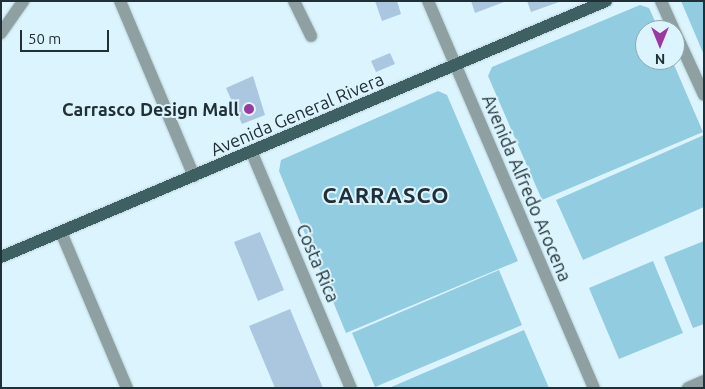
<!DOCTYPE html>
<style>
body{margin:0}
#map{position:relative;width:705px;height:389px;overflow:hidden;background:#dcf4fd;font-family:Ubuntu,sans-serif}
div>[style]{position:absolute}
.green>*{inset:0;background:#92cce1}
.building>*{inset:0;background:#aac7df}
.roads{filter:drop-shadow(0 0 1px #bad1d9) drop-shadow(0 0 1px #bad1d9)}
.minor>*{height:12px;margin:-6px;padding:0 6px;transform-origin:6px;border-radius:6px;background:#8ea0a2}
.major>*{height:12px;margin:-6px;padding:0 6px;transform-origin:6px;border-radius:6px;background:#3e6062}
.dots>*{width:14px;height:14px;translate:-50% -50%;box-sizing:border-box;border:2px solid #dcf4fd;border-radius:50%}
span{translate:-50% -50%;white-space:nowrap;text-align:center;line-height:1.15;-webkit-text-stroke:4px #dcf4fd;paint-order:stroke}
.poi-label{font-size:18px;color:#213036;font-weight:700}
.right{translate:-100% -50%;text-align:right}
.street-label{font-size:18px;color:#213036}
.district-label{font-size:22px;color:#213036;font-weight:700;letter-spacing:1px}
.frame{position:absolute;inset:0;border:2px solid #213036;pointer-events:none}
.north{position:absolute;left:635px;top:20px;width:50px;height:50px;box-sizing:border-box;background:#dcf4fd;border:1px solid #91a6ad;border-radius:50%;rotate:180deg;font-size:14px;font-weight:700;line-height:20px;text-align:center;color:#213036}
.north::after{content:'';display:block;margin:auto;width:18px;height:22px;background:#9939a1;clip-path:polygon(50% 0,100% 100%,50% 72%,0 100%)}
.scale{position:absolute;left:20px;top:30px;width:89px;height:22px;box-sizing:border-box;border:2px solid #213036;border-top:0;padding-left:6px;font-size:15px;line-height:18px;white-space:nowrap;color:#213036;-webkit-text-stroke:4px #dcf4fd;paint-order:stroke}
</style>
<div id="map">
<div class="green">
<div style="clip-path:polygon(681px 1px,704px 1px,704px 55px)"></div>
<div style="clip-path:polygon(640px 5px,649px 8px,659px 30px,645px 30px,645px 60px,672px 60px,703px 132px,542px 200px,488px 76px,492px 67px)"></div>
<div style="clip-path:polygon(438px 91px,447px 95px,518px 261px,346px 333px,279px 171px,281px 160px)"></div>
<div style="clip-path:polygon(704px 135px,704px 207px,583px 260px,556px 200px)"></div>
<div style="clip-path:polygon(704px 241px,704px 324px,693px 328px,664px 257px)"></div>
<div style="clip-path:polygon(653px 261px,683px 333px,619px 359px,589px 288px)"></div>
<div style="clip-path:polygon(499px 270px,522px 325px,375px 387px,352px 333px)"></div>
<div style="clip-path:polygon(524px 330px,549px 388px,389px 388px)"></div>
</div>
<div class="building">
<div style="clip-path:polygon(375px 1px,397px 1px,401px 14px,382px 21px)"></div>
<div style="clip-path:polygon(471px 1px,504px 1px,504px 2px,475px 13px)"></div>
<div style="clip-path:polygon(527px 1px,559px 1px,559px 2px,531px 12px)"></div>
<div style="clip-path:polygon(390px 53px,395px 64px,376px 72px,371px 61px)"></div>
<div style="clip-path:polygon(253px 76px,265px 115px,242px 124px,226px 88px)"></div>
<div style="clip-path:polygon(260px 232px,284px 290px,258px 301px,234px 242px)"></div>
<div style="clip-path:polygon(290px 309px,315px 369px,323px 388px,275px 388px,249px 326px)"></div>
</div>
<div class="roads">
<div class="minor">
<div style="left:120px;top:1px;width:190px;rotate:67.1deg"></div>
<div style="left:294px;top:1px;width:39px;rotate:64deg"></div>
<div style="left:428px;top:1px;width:421px;rotate:66.8deg"></div>
<div style="left:661px;top:1px;width:32px;rotate:66deg"></div>
<div style="left:675px;top:32px;width:69px;rotate:65.3deg"></div>
<div style="left:1px;top:33px;width:39px;rotate:-55deg"></div>
<div style="left:252px;top:153px;width:255px;rotate:67.2deg"></div>
<div style="left:61px;top:232px;width:169px;rotate:67.1deg"></div>
<div style="left:688px;top:388px;width:17px;rotate:-24deg"></div>
</div>
<div class="major">
<div style="left:1px;top:257px;width:657px;rotate:-22.94deg"></div>
</div>
</div>
<div class="dots">
<div style="left:249px;top:109px;background:#9939a1"></div>
</div>
<div class="poi-label">
<span class="right" style="left:239px;top:109px">Carrasco Design Mall</span>
</div>
<div class="street-label">
<span style="left:297px;top:114px;rotate:-23deg">Avenida General Rivera</span>
<span style="left:527px;top:188px;rotate:67deg">Avenida Alfredo Arocena</span>
<span style="left:318px;top:263px;rotate:67deg">Costa Rica</span>
</div>
<div class="district-label">
<span style="left:386px;top:195px">CARRASCO</span>
</div>
<div class="frame"></div>
<div class="north">N</div>
<div class="scale">50 m</div>
</div>
